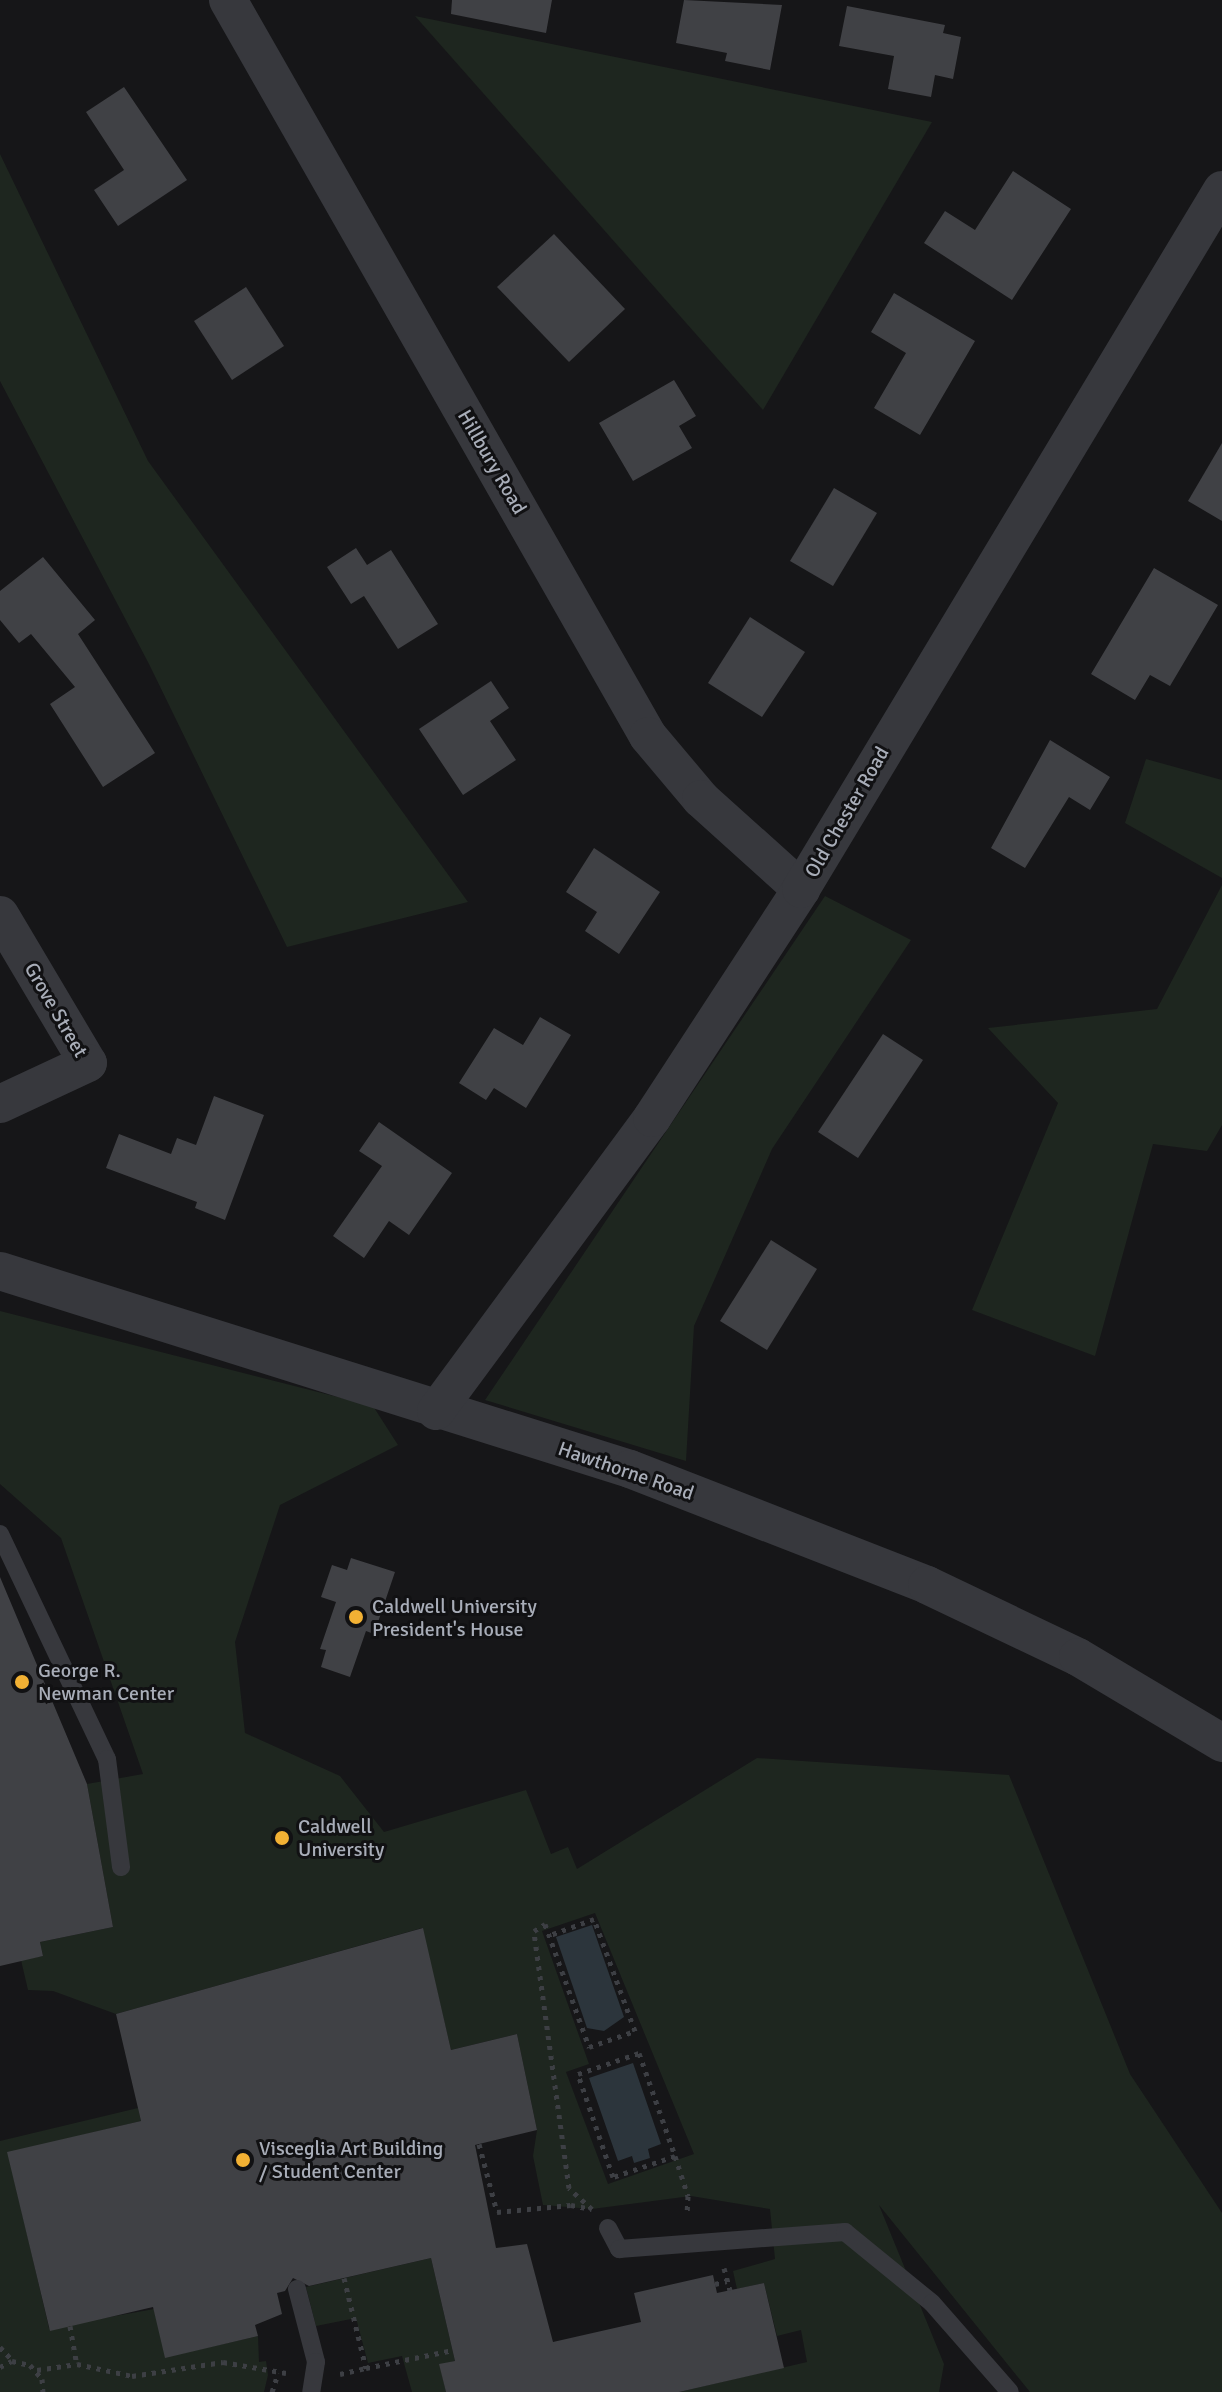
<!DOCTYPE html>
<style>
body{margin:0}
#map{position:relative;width:1222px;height:2392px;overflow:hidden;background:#161618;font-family:Signika,sans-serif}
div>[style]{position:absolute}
.green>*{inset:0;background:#1e261f}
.water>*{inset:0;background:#2c353c}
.building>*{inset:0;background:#404145}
.path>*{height:5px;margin-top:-2.5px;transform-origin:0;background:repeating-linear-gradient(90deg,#3d3f44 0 4px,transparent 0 10px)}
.lane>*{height:18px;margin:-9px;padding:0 9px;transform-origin:9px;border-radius:9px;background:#37383d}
.street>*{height:38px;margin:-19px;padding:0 19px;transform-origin:19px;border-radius:19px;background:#37383d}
.dots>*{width:22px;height:22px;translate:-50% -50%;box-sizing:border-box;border:4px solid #111113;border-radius:50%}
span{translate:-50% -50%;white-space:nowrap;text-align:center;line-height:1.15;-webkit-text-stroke:6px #111113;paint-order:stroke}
.street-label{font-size:20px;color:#a8adb8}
.poi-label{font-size:20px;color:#a8adb8}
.left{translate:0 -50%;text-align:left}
</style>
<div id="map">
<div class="green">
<div style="clip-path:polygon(415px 16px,932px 122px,763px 410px)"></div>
<div style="clip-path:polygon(0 154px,148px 461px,468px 902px,287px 947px,149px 664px,0 381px)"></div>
<div style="clip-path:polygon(1146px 759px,1222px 780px,1222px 878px,1125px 823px)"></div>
<div style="clip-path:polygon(1222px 885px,1222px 1125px,1207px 1151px,1153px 1144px,1095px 1356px,972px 1310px,1058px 1103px,988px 1028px,1157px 1009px)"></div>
<div style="clip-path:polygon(825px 896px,911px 940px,772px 1149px,694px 1326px,686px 1461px,485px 1400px)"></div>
<div style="clip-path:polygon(evenodd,0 1311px,373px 1406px,398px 1445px,280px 1505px,235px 1642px,245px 1733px,340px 1776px,384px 1832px,526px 1790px,551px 1854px,568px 1847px,577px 1869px,757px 1758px,1009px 1775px,1130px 2074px,1222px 2213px,1222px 2392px,1030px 2392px,879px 2205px,944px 2364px,939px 2392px,679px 2392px,807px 2362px,801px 2330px,777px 2336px,764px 2283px,737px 2289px,733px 2271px,775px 2259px,770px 2209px,691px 2196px,592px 2209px,543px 2205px,533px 2156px,537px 2130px,517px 2034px,451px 2050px,422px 1928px,116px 2014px,53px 1991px,28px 1990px,21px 1960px,43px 1956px,40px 1942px,113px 1927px,87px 1784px,143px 1774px,61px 1538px,0 1484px,0 1311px,595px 1913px,694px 2154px,608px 2184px,566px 2072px,589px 2064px,542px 1931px,595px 1913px)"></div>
<div style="clip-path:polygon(138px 2108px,141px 2121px,8px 2153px,49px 2328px,154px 2309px,166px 2357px,258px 2336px,259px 2362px,266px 2361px,268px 2375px,264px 2392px,0 2392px,0 2141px)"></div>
<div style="clip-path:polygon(431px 2258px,455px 2361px,440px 2365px,446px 2392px,412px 2392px,402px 2356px,368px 2363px,356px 2318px,316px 2326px,306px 2287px)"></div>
</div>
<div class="water">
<div style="clip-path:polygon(592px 1925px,624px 2017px,604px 2031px,587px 2028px,556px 1937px)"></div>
<div style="clip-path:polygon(633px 2063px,661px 2144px,648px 2149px,650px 2158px,634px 2163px,632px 2156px,618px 2161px,589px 2078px)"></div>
</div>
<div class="building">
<div style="clip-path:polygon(452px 0,552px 0,546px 33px,451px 14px)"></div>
<div style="clip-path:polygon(684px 0,782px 5px,770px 70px,725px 61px,727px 53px,676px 43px)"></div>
<div style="clip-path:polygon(847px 6px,945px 25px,943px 33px,961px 37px,953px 79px,935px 75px,931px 97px,888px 89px,894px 56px,839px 46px)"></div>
<div style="clip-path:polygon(124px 87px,187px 180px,118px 226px,94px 190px,124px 170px,86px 112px)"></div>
<div style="clip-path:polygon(1013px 171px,1071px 209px,1012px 300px,924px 243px,945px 211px,975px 230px)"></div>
<div style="clip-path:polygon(554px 234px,625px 309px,569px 362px,497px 287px)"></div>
<div style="clip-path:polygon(246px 287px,284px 346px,232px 380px,194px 321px)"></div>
<div style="clip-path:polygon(894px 293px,975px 341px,920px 435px,874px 408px,906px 353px,871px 332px)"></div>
<div style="clip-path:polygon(674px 380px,696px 416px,679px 426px,692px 448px,633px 481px,599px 423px)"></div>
<div style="clip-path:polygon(1222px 443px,1222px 521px,1188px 501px)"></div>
<div style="clip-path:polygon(834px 488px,877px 513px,833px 586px,790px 561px)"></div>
<div style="clip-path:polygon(356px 548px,367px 565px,391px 550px,438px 624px,398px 649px,364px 596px,351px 604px,327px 567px)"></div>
<div style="clip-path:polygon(43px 557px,95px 620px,78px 634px,155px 753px,103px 787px,50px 704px,75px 687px,31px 634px,19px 643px,0 620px,0 591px)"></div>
<div style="clip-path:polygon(1154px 568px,1218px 605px,1170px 686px,1150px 675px,1135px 700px,1091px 674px)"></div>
<div style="clip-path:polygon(750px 617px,805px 652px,762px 717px,708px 683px)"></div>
<div style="clip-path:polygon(491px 681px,509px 708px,490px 721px,516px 760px,463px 795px,419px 729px)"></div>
<div style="clip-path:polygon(1050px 740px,1110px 777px,1090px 810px,1069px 797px,1025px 868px,991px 848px)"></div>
<div style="clip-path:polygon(594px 848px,660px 892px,619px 954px,585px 931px,597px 912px,566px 892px)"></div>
<div style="clip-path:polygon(540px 1017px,571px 1035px,526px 1108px,494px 1088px,486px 1100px,459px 1083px,494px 1028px,523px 1045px)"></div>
<div style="clip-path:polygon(883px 1034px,923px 1060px,858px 1158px,818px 1132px)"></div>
<div style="clip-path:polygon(214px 1096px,264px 1115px,225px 1220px,195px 1208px,197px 1202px,106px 1168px,119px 1134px,171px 1154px,177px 1138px,196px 1145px)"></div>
<div style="clip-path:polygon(379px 1122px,452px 1173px,409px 1235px,389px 1221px,364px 1258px,333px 1236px,382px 1166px,359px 1151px)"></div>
<div style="clip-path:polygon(771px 1240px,817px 1269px,767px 1350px,720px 1321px)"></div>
<div style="clip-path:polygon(351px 1558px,395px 1572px,374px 1634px,366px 1631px,350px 1677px,321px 1667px,326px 1650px,320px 1649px,336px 1602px,321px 1597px,332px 1565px,347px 1570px)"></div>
<div style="clip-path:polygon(0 1577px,87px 1784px,113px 1927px,40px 1942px,43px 1956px,0 1966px)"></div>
<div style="clip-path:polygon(423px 1928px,451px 2050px,517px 2034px,537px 2130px,475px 2145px,496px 2248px,527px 2244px,553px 2342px,641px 2322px,634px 2293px,713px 2275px,717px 2293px,764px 2283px,784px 2368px,679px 2392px,446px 2392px,439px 2364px,455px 2361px,431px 2258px,309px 2286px,293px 2278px,285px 2291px,277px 2293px,282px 2314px,255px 2325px,258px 2336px,165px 2358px,153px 2307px,50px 2331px,7px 2152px,141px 2121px,116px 2014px)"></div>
</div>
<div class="path">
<div style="left:479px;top:2144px;width:70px;rotate:75.2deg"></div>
<div style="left:497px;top:2212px;width:74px;rotate:-5.4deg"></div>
<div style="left:571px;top:2205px;width:21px;rotate:11deg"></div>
<div style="left:592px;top:2209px;width:31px;rotate:-138deg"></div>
<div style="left:569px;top:2188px;width:259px;rotate:-97.8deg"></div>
<div style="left:534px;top:1931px;width:13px;rotate:-32deg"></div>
<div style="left:545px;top:1924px;width:131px;rotate:70.3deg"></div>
<div style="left:589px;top:2047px;width:49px;rotate:-19.2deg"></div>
<div style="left:635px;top:2031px;width:119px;rotate:-110.1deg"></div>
<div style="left:594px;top:1919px;width:47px;rotate:160deg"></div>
<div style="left:675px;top:2156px;width:65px;rotate:161.3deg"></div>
<div style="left:613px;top:2177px;width:109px;rotate:-108.8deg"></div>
<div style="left:578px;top:2074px;width:65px;rotate:-19deg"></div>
<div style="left:639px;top:2053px;width:109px;rotate:70.7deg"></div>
<div style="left:675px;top:2156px;width:42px;rotate:72deg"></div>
<div style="left:688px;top:2196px;width:19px;rotate:93deg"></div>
<div style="left:724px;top:2268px;width:23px;rotate:75deg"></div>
<div style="left:344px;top:2278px;width:93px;rotate:76.3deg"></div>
<div style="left:366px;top:2368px;width:89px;rotate:-11.7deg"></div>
<div style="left:715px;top:2284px;width:12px;rotate:-14deg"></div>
<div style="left:70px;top:2326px;width:39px;rotate:80deg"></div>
<div style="left:77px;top:2364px;width:56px;rotate:12.3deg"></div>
<div style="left:132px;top:2376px;width:92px;rotate:-8.7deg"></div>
<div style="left:223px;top:2362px;width:64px;rotate:9.9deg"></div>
<div style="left:0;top:2347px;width:19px;rotate:47deg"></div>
<div style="left:0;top:2367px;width:13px;rotate:-27deg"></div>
<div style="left:12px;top:2361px;width:18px;rotate:13deg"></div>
<div style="left:30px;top:2365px;width:18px;rotate:49deg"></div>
<div style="left:42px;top:2379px;width:13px;rotate:86deg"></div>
<div style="left:37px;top:2370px;width:40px;rotate:-8.5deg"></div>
<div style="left:340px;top:2374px;width:27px;rotate:-13deg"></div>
<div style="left:272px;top:2392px;width:20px;rotate:-72deg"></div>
</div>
<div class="lane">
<div style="left:0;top:1534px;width:249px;rotate:64.6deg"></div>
<div style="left:107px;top:1759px;width:109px;rotate:82.6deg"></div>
<div style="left:608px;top:2228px;width:24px;rotate:62deg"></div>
<div style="left:619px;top:2249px;width:227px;rotate:-4.3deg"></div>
<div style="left:845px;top:2232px;width:112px;rotate:39.2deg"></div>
<div style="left:932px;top:2303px;width:118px;rotate:48.8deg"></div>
<div style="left:297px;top:2289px;width:75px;rotate:75.4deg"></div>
<div style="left:316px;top:2362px;width:30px;rotate:99deg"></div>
</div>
<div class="street">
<div style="left:228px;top:0;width:847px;rotate:60.29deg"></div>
<div style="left:648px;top:736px;width:82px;rotate:49.9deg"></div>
<div style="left:701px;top:799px;width:135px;rotate:42deg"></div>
<div style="left:0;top:915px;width:172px;rotate:59.3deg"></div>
<div style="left:88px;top:1063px;width:97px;rotate:155deg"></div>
<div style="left:0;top:1271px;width:660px;rotate:17.45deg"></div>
<div style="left:630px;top:1469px;width:319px;rotate:21.3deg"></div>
<div style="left:927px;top:1585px;width:167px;rotate:25.5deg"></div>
<div style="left:1078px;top:1657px;width:168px;rotate:30.8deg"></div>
<div style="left:436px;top:1411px;width:364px;rotate:-53.6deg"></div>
<div style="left:652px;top:1118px;width:273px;rotate:-56.9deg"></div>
<div style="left:801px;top:889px;width:816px;rotate:-58.94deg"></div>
</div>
<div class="dots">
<div style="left:356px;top:1617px;background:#f2b134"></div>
<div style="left:22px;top:1682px;background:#f2b134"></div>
<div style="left:282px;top:1838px;background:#f2b134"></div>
<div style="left:243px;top:2160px;background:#f2b134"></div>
</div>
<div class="street-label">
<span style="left:492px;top:462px;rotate:60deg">Hillbury Road</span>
<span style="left:847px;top:812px;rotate:-60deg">Old Chester Road</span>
<span style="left:56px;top:1010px;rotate:60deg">Grove Street</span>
<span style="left:626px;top:1471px;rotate:19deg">Hawthorne Road</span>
</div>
<div class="poi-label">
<span class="left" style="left:372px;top:1618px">Caldwell University<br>President's House</span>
<span class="left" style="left:38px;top:1682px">George R.<br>Newman Center</span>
<span class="left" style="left:298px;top:1838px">Caldwell<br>University</span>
<span class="left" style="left:259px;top:2160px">Visceglia Art Building<br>/ Student Center</span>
</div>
</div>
